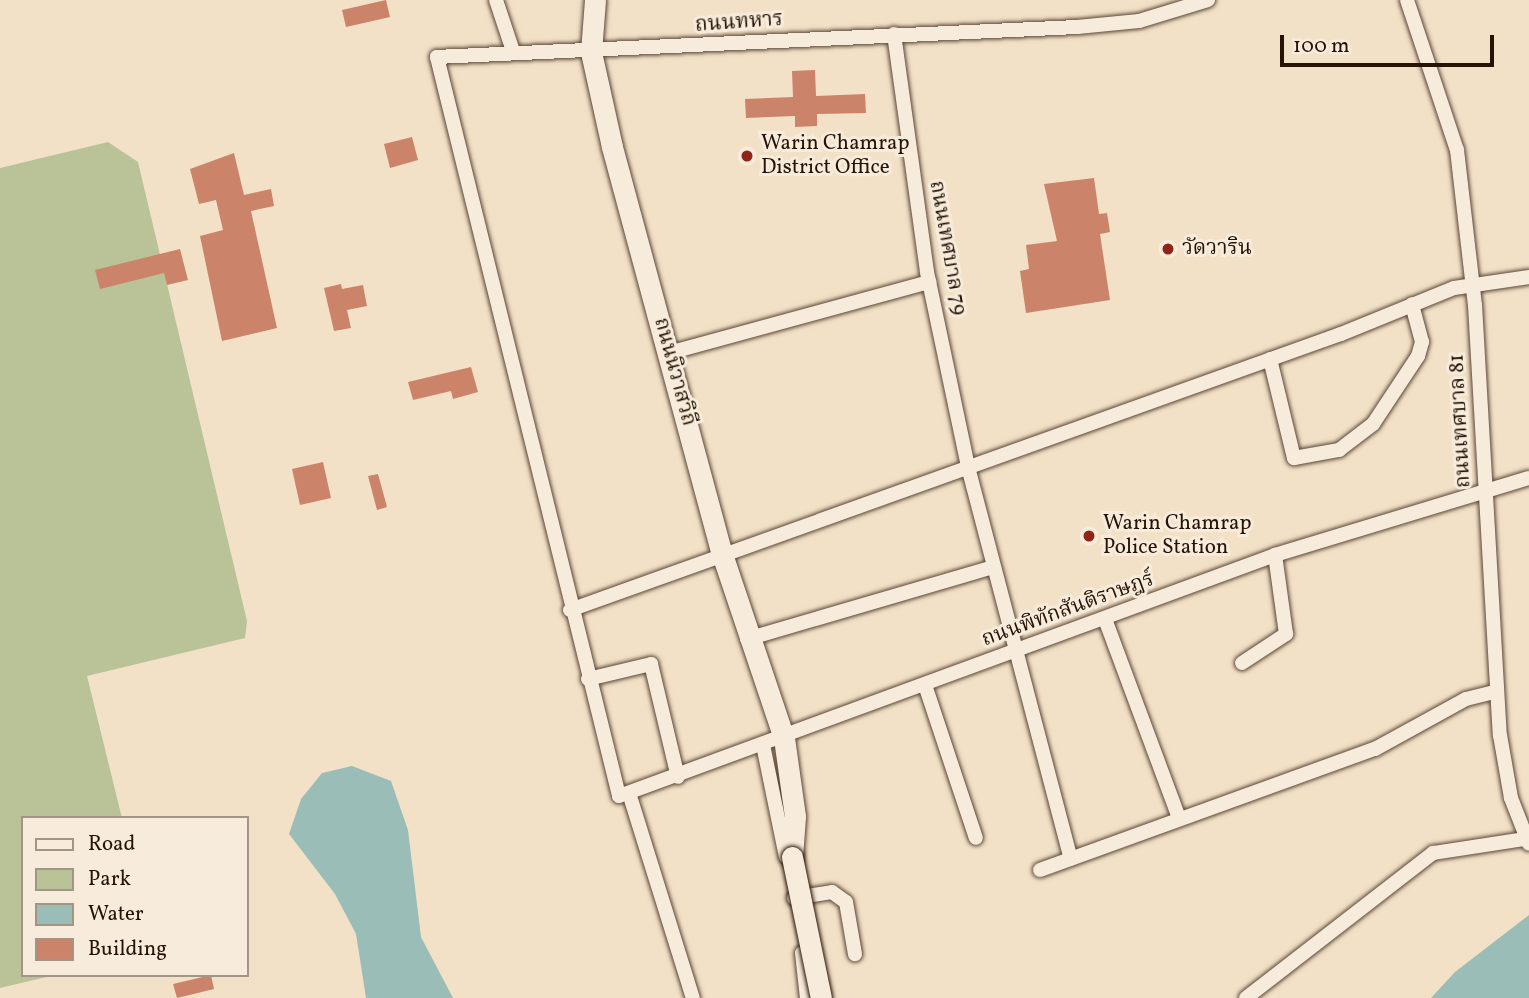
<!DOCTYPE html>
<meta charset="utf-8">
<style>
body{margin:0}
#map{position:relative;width:1529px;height:998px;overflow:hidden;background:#f3e1c7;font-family:Vollkorn,"Noto Serif Thai",serif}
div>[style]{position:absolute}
.green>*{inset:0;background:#b9c397}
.water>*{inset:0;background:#9bbdb8}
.building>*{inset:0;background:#cb8369}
.roads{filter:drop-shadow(0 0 2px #594636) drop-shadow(0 0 2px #594636)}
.minor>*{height:14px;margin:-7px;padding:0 7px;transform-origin:7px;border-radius:7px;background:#f7ecdb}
.secondary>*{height:21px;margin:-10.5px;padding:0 10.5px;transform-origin:10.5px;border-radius:10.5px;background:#f7ecdb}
.bridges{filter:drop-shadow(0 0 2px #261305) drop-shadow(0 0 2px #261305)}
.secondary-bridge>*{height:21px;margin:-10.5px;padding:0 10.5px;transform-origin:10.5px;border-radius:10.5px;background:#f7ecdb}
.dots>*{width:19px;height:19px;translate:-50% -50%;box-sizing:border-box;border:4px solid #f7ecdb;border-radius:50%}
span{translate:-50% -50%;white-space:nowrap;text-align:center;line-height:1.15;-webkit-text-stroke:6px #f7ecdb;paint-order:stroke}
.street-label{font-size:21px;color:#261305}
.poi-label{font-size:21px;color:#261305}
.left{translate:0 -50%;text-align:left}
.legend{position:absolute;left:21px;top:816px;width:228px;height:161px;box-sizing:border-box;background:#f7ecdb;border:2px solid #a39585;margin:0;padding:9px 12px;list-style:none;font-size:21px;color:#261305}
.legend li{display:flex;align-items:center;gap:14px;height:35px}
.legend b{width:35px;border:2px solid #a39585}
.scale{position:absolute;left:1280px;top:35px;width:214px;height:32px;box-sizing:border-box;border:4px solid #261305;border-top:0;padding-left:9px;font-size:21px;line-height:24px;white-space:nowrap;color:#261305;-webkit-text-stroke:5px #f7ecdb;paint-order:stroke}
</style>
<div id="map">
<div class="green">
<div style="clip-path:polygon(108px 142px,138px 162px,247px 621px,245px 638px,87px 676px,122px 818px,23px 818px,23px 975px,55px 975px,0 988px,0 168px)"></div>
</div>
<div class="water">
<div style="clip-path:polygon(352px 766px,391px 781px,408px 830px,421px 937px,453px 998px,366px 998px,356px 934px,335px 894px,289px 834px,301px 799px,322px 773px)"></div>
<div style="clip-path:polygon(1529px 915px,1529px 998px,1431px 998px,1455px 972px)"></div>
</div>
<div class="building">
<div style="clip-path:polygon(386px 0,390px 17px,346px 27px,342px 10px)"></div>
<div style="clip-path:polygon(815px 70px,816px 96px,865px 94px,866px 113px,817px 114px,817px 126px,795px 127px,795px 116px,746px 118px,745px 99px,793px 97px,792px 71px)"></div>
<div style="clip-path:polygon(412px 137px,418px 160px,390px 168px,384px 144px)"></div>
<div style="clip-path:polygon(234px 153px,244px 195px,271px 189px,274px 206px,251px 211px,277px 328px,222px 341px,200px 236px,223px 230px,216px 200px,199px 204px,190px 169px)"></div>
<div style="clip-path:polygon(1094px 178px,1099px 214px,1107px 213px,1110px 232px,1100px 234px,1110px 300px,1026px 313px,1020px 271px,1029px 269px,1026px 245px,1057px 241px,1044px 184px)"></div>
<div style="clip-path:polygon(180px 249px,188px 280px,167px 285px,164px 273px,100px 289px,95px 270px)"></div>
<div style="clip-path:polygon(341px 284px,342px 289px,363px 285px,367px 306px,347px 310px,351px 328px,334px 331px,324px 288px)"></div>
<div style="clip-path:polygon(471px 367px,478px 392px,453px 399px,451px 391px,413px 400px,408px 382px)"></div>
<div style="clip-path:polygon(323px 462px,331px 498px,300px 505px,292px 469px)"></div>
<div style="clip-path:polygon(378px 474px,387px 507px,377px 510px,368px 476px)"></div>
<div style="clip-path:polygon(211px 975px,214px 989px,177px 998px,173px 984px)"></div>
</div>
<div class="roads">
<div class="minor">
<div style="left:496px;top:0;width:54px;rotate:71.6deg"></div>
<div style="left:1208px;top:0;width:72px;rotate:163.1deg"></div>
<div style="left:1139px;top:21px;width:62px;rotate:174.5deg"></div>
<div style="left:1077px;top:27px;width:641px;rotate:177.32deg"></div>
<div style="left:437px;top:57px;width:761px;rotate:76.16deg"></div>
<div style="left:619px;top:796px;width:699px;rotate:-20.17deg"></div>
<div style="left:1275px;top:555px;width:265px;rotate:-16.9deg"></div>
<div style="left:1407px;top:0;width:158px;rotate:71.6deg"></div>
<div style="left:1457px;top:150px;width:156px;rotate:83.4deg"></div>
<div style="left:1475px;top:305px;width:431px;rotate:86.7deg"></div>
<div style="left:1500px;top:735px;width:64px;rotate:80.1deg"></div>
<div style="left:1511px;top:798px;width:49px;rotate:68.6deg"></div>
<div style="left:894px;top:34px;width:240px;rotate:82.1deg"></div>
<div style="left:927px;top:272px;width:199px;rotate:78.1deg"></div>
<div style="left:968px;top:467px;width:405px;rotate:75.3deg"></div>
<div style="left:669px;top:353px;width:270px;rotate:-15.3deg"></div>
<div style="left:1270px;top:359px;width:102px;rotate:76.4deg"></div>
<div style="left:1294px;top:458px;width:46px;rotate:-10.1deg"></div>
<div style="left:1339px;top:450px;width:43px;rotate:-37.4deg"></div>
<div style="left:1373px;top:424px;width:82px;rotate:-56.5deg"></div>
<div style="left:1418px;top:356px;width:15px;rotate:-74deg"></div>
<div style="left:1422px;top:342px;width:39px;rotate:-105deg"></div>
<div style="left:570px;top:610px;width:819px;rotate:-19.7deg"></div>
<div style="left:1341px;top:334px;width:122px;rotate:-22.2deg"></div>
<div style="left:1454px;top:288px;width:76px;rotate:-8.3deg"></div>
<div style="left:1105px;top:619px;width:212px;rotate:69.6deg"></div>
<div style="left:747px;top:639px;width:256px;rotate:-16.3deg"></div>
<div style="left:1242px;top:663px;width:53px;rotate:-33.4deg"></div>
<div style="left:1286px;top:634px;width:80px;rotate:-97.9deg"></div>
<div style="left:588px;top:679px;width:65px;rotate:-13.4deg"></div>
<div style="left:651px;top:664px;width:116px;rotate:76.6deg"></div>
<div style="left:925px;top:685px;width:161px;rotate:71.6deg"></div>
<div style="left:763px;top:745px;width:114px;rotate:78.4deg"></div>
<div style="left:629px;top:793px;width:215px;rotate:72.7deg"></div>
<div style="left:1040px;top:870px;width:356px;rotate:-19.9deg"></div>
<div style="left:1375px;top:749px;width:104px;rotate:-28.8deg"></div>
<div style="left:1466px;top:699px;width:32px;rotate:-14deg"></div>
<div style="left:794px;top:898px;width:38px;rotate:-9deg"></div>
<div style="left:832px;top:892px;width:17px;rotate:36deg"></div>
<div style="left:846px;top:902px;width:53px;rotate:80.2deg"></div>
<div style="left:802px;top:953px;width:45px;rotate:83.7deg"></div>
<div style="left:1246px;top:998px;width:237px;rotate:-37.8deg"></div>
<div style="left:1433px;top:853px;width:93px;rotate:-8.7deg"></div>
</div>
<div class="secondary">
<div style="left:595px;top:0;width:52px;rotate:94.4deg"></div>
<div style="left:591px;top:52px;width:97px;rotate:77.5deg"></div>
<div style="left:612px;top:147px;width:425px;rotate:74.9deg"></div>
<div style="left:723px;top:557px;width:191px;rotate:71.4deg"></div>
<div style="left:784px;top:738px;width:79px;rotate:82deg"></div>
<div style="left:795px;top:816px;width:41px;rotate:94.2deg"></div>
</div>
</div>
<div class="bridges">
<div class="secondary-bridge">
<div style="left:792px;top:857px;width:144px;rotate:78.4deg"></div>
</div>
</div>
<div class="dots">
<div style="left:747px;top:156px;background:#8f2418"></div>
<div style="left:1168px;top:249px;background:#8f2418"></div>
<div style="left:1089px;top:536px;background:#8f2418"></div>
</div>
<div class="street-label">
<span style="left:739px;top:23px;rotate:-4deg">ถนนทหาร</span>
<span style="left:947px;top:248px;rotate:80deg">ถนนเทศบาล 79</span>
<span style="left:674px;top:372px;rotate:75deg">ถนนนิวาสวิถี</span>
<span style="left:1461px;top:421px;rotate:-93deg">ถนนเทศบาล 81</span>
<span style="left:1068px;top:610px;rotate:-20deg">ถนนพิทักสันติราษฎร์</span>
</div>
<div class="poi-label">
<span class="left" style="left:761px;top:156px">Warin Chamrap<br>District Office</span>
<span class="left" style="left:1182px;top:249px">วัดวาริน</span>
<span class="left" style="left:1103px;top:536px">Warin Chamrap<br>Police Station</span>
</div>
<ul class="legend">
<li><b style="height:9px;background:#f7ecdb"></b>Road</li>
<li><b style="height:19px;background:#b9c397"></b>Park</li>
<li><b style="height:19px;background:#9bbdb8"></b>Water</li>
<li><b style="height:19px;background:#cb8369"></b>Building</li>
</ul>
<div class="scale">100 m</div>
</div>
